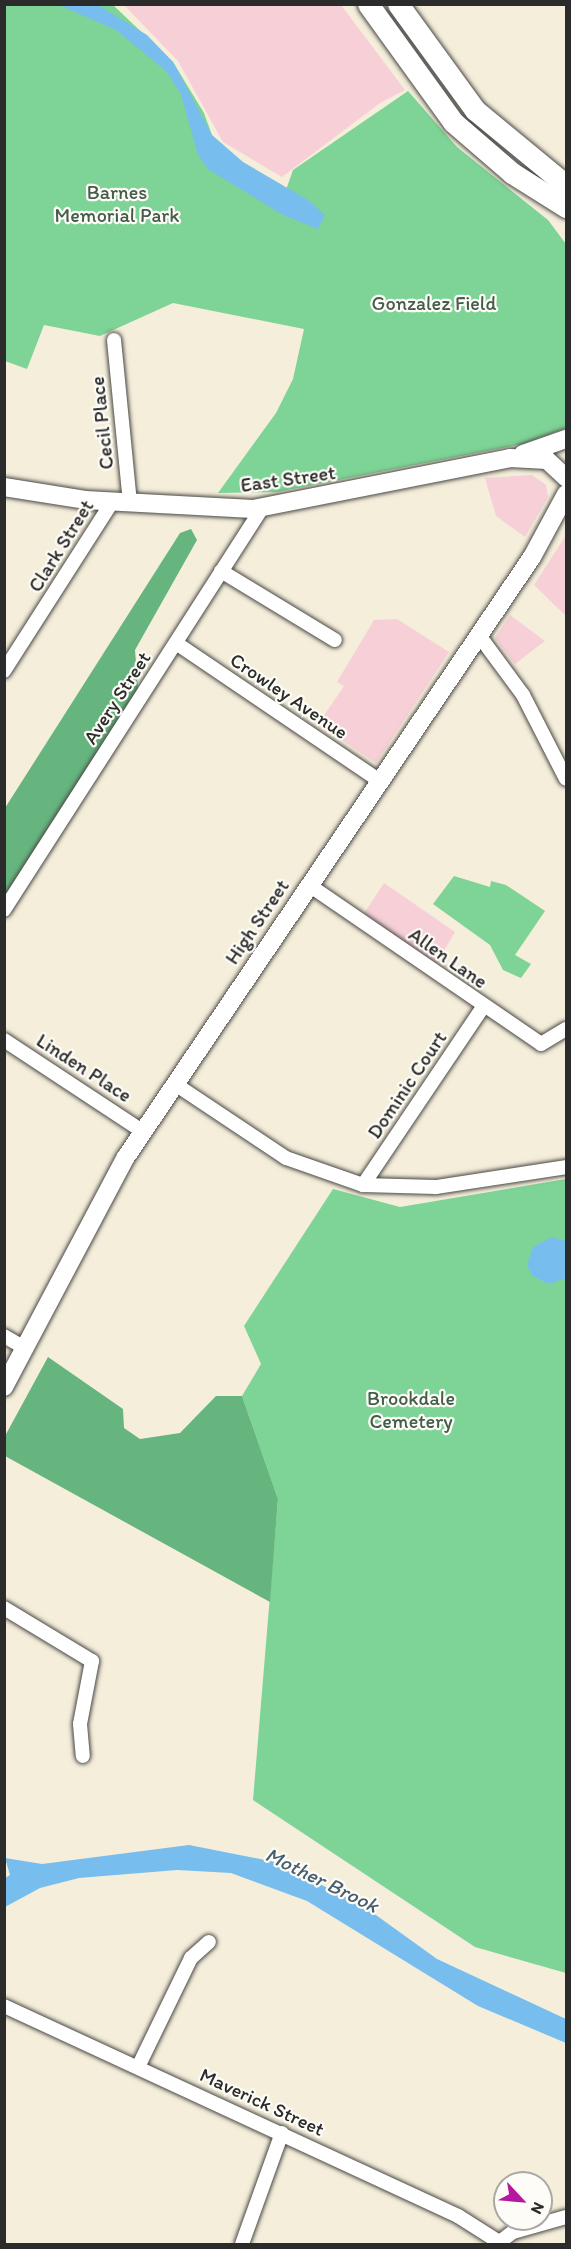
<!DOCTYPE html>
<style>
body{margin:0}
#map{position:relative;width:571px;height:2249px;overflow:hidden;background:#f5eedb;font-family:Itim,sans-serif}
div>[style]{position:absolute}
.built>*{inset:0;background:#f6cfd7}
.green>*{inset:0;background:#7ed396}
.forest>*{inset:0;background:#66b57f}
.water>*{inset:0;background:#77bdee}
.roads{filter:drop-shadow(0 0 2px #494845) drop-shadow(0 0 2px #494845)}
.minor>*{height:14px;margin:-7px;padding:0 7px;transform-origin:7px;border-radius:7px;background:#fff}
.major>*{height:18px;margin:-9px;padding:0 9px;transform-origin:9px;border-radius:9px;background:#fff}
.highway>*{height:21px;margin:-10.5px;padding:0 10.5px;transform-origin:10.5px;border-radius:10.5px;background:#fff}
span{translate:-50% -50%;white-space:nowrap;text-align:center;line-height:1.15;-webkit-text-stroke:4.5px #fdfcf7;paint-order:stroke}
.park-label{font-size:20px;color:#445d4b}
.street-label{font-size:20px;color:#2b2b2b}
.water-label{font-size:21px;color:#465e6f;font-style:italic}
.frame{position:absolute;inset:0;border:6px solid #2b2b2b;pointer-events:none}
.north{position:absolute;left:493px;top:2171px;width:60px;height:60px;box-sizing:border-box;background:#fdfcf7;border:2px solid #a9a8a5;border-radius:50%;rotate:116deg;font-size:16px;font-weight:700;line-height:24px;text-align:center;color:#2b2b2b}
.north::after{content:'';display:block;margin:auto;width:21px;height:27px;background:#b5179e;clip-path:polygon(50% 0,100% 100%,50% 72%,0 100%)}
</style>
<div id="map">
<div class="built">
<div style="clip-path:polygon(124px 5px,341px 5px,405px 90px,380px 103px,282px 177px,223px 142px,178px 61px)"></div>
<div style="clip-path:polygon(532px 475px,546px 485px,548px 497px,525px 537px,496px 516px,485px 478px)"></div>
<div style="clip-path:polygon(566px 535px,566px 616px,534px 585px)"></div>
<div style="clip-path:polygon(510px 615px,545px 641px,515px 664px,495px 638px)"></div>
<div style="clip-path:polygon(397px 619px,449px 652px,376px 763px,318px 724px,344px 686px,337px 682px,374px 620px)"></div>
<div style="clip-path:polygon(384px 883px,455px 932px,435px 966px,363px 915px)"></div>
</div>
<div class="green">
<div style="clip-path:polygon(5px 5px,113px 5px,173px 62px,204px 113px,227px 177px,280px 207px,293px 170px,408px 91px,457px 147px,548px 220px,566px 244px,566px 428px,523px 444px,277px 492px,218px 493px,276px 413px,293px 379px,304px 329px,173px 303px,100px 336px,44px 325px,27px 369px,5px 361px)"></div>
<div style="clip-path:polygon(454px 876px,490px 887px,491px 881px,506px 885px,545px 911px,515px 955px,531px 964px,521px 978px,503px 970px,490px 945px,433px 904px)"></div>
<div style="clip-path:polygon(566px 1179px,566px 1973px,475px 1947px,253px 1800px,278px 1499px,242px 1396px,261px 1364px,244px 1326px,333px 1189px,400px 1207px)"></div>
</div>
<div class="forest">
<div style="clip-path:polygon(191px 529px,197px 540px,135px 650px,138px 689px,5px 898px,5px 808px,180px 533px)"></div>
<div style="clip-path:polygon(48px 1357px,123px 1409px,124px 1428px,140px 1439px,180px 1433px,216px 1396px,242px 1396px,278px 1499px,270px 1602px,5px 1456px,5px 1436px)"></div>
</div>
<div class="water">
<div style="clip-path:polygon(59px 5px,98px 5px,147px 35px,173px 62px,212px 135px,243px 162px,308px 200px,325px 215px,318px 229px,283px 215px,208px 169px,198px 155px,181px 94px,166px 71px,116px 30px)"></div>
<div style="clip-path:polygon(552px 1237px,566px 1241px,566px 1278px,549px 1284px,533px 1276px,527px 1266px,533px 1247px)"></div>
<div style="clip-path:polygon(189px 1845px,275px 1862px,362px 1905px,437px 1959px,566px 2019px,566px 2043px,478px 2006px,307px 1901px,231px 1873px,177px 1870px,79px 1878px,40px 1888px,5px 1907px,5px 1878px,10px 1875px,5px 1858px,42px 1864px)"></div>
</div>
<div class="roads">
<div class="minor">
<div style="left:114px;top:340px;width:164px;rotate:84.4deg"></div>
<div style="left:221px;top:571px;width:133px;rotate:31.2deg"></div>
<div style="left:478px;top:634px;width:76px;rotate:53.6deg"></div>
<div style="left:523px;top:695px;width:94px;rotate:62.9deg"></div>
<div style="left:176px;top:643px;width:246px;rotate:34.1deg"></div>
<div style="left:4px;top:671px;width:201px;rotate:-57.4deg"></div>
<div style="left:309px;top:885px;width:281px;rotate:34.4deg"></div>
<div style="left:541px;top:1044px;width:29px;rotate:-31deg"></div>
<div style="left:4px;top:910px;width:478px;rotate:-57.3deg"></div>
<div style="left:4px;top:1040px;width:165px;rotate:33.4deg"></div>
<div style="left:175px;top:1084px;width:133px;rotate:33.7deg"></div>
<div style="left:286px;top:1158px;width:82px;rotate:19.3deg"></div>
<div style="left:363px;top:1185px;width:73px;rotate:1.6deg"></div>
<div style="left:436px;top:1187px;width:132px;rotate:-8.7deg"></div>
<div style="left:363px;top:1185px;width:215px;rotate:-56deg"></div>
<div style="left:4px;top:1336px;width:24px;rotate:30deg"></div>
<div style="left:4px;top:1608px;width:103px;rotate:31.1deg"></div>
<div style="left:92px;top:1661px;width:64px;rotate:100.8deg"></div>
<div style="left:80px;top:1724px;width:32px;rotate:85deg"></div>
<div style="left:4px;top:2006px;width:500px;rotate:24.82deg"></div>
<div style="left:458px;top:2216px;width:49px;rotate:32.4deg"></div>
<div style="left:139px;top:2065px;width:119px;rotate:-64.1deg"></div>
<div style="left:191px;top:1958px;width:24px;rotate:-42deg"></div>
<div style="left:242px;top:2244px;width:118px;rotate:-70.2deg"></div>
<div style="left:497px;top:2244px;width:20px;rotate:-37deg"></div>
<div style="left:513px;top:2232px;width:55px;rotate:-15.8deg"></div>
</div>
<div class="major">
<div style="left:523px;top:454px;width:46px;rotate:-19.2deg"></div>
<div style="left:4px;top:487px;width:82px;rotate:9.1deg"></div>
<div style="left:85px;top:500px;width:168px;rotate:3.1deg"></div>
<div style="left:253px;top:509px;width:262px;rotate:-11.2deg"></div>
<div style="left:510px;top:458px;width:37px;rotate:3deg"></div>
<div style="left:547px;top:460px;width:26px;rotate:43deg"></div>
<div style="left:4px;top:1387px;width:260px;rotate:-62.1deg"></div>
<div style="left:126px;top:1157px;width:724px;rotate:-55.92deg"></div>
<div style="left:532px;top:557px;width:72px;rotate:-61.6deg"></div>
</div>
<div class="highway">
<div style="left:368px;top:4px;width:145px;rotate:54.2deg"></div>
<div style="left:453px;top:122px;width:78px;rotate:40.8deg"></div>
<div style="left:512px;top:173px;width:64px;rotate:32.2deg"></div>
<div style="left:398px;top:4px;width:131px;rotate:54deg"></div>
<div style="left:475px;top:110px;width:118px;rotate:39.5deg"></div>
</div>
</div>
<div class="park-label">
<span style="left:117px;top:204px">Barnes<br>Memorial Park</span>
<span style="left:434px;top:303px">Gonzalez Field</span>
<span style="left:411px;top:1410px">Brookdale<br>Cemetery</span>
</div>
<div class="street-label">
<span style="left:102px;top:423px;rotate:-96deg">Cecil Place</span>
<span style="left:288px;top:479px;rotate:-8deg">East Street</span>
<span style="left:61px;top:546px;rotate:-58deg">Clark Street</span>
<span style="left:289px;top:696px;rotate:34deg">Crowley Avenue</span>
<span style="left:117px;top:698px;rotate:-57deg">Avery Street</span>
<span style="left:257px;top:922px;rotate:-56deg">High Street</span>
<span style="left:448px;top:958px;rotate:35deg">Allen Lane</span>
<span style="left:84px;top:1068px;rotate:33deg">Linden Place</span>
<span style="left:407px;top:1085px;rotate:-56deg">Dominic Court</span>
<span style="left:262px;top:2102px;rotate:25deg">Maverick Street</span>
</div>
<div class="water-label">
<span style="left:322px;top:1880px;rotate:26deg">Mother Brook</span>
</div>
<div class="frame"></div>
<div class="north">N</div>
</div>
